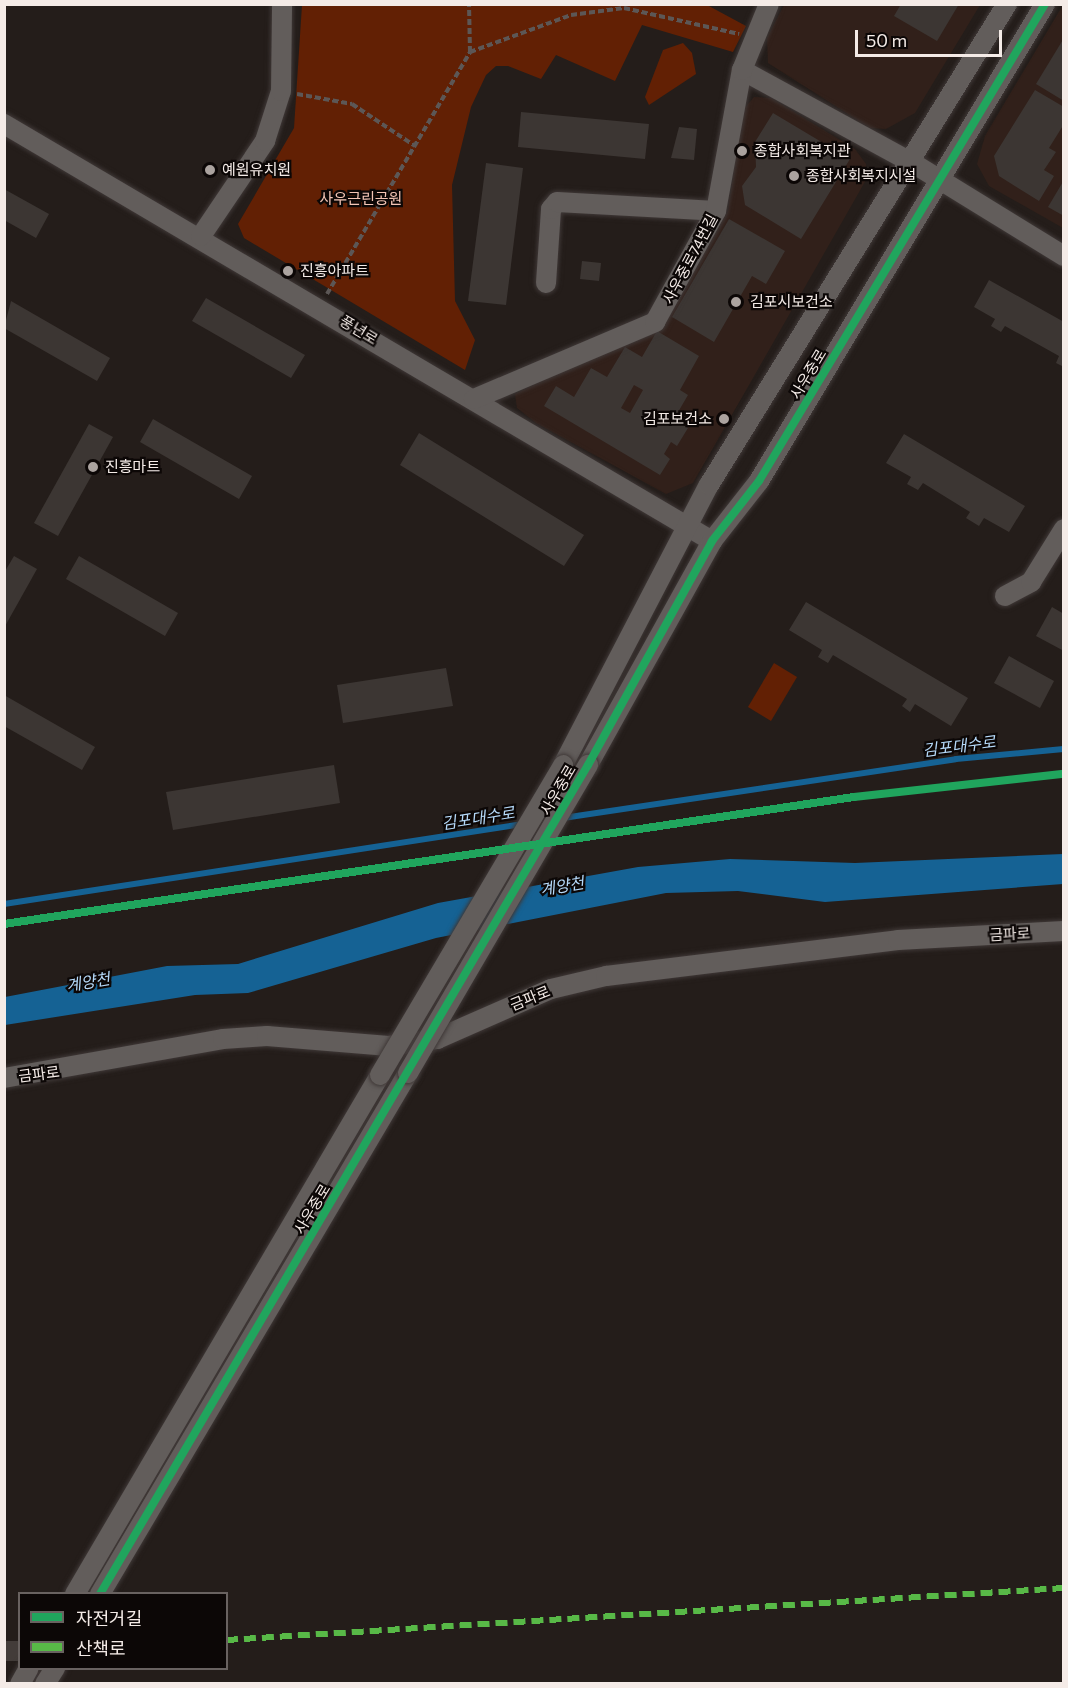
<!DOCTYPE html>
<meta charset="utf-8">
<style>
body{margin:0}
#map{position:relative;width:1068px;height:1688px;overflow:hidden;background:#241d1a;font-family:Commissioner,"Noto Sans KR",sans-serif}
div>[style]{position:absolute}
.built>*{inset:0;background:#31201a}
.green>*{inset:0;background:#622004}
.water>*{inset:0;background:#156294}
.stream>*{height:6px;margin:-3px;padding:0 3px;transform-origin:3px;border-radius:3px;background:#156294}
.building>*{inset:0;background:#3c3633}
.minor-tunnel>*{height:20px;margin-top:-10px;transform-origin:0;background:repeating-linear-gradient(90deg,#433c39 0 20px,transparent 0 30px)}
.path>*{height:4px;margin-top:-2px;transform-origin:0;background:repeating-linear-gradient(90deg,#5c5756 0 6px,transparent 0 9px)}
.roads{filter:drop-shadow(0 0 2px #3f3837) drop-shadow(0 0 2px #3f3837)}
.minor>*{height:20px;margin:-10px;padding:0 10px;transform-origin:10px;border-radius:10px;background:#625d5b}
.bridges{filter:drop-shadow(0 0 2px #3f3837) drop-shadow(0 0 2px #3f3837)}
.minor-bridge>*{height:20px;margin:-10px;padding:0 10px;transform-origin:10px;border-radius:10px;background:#625d5b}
.quiet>*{height:6px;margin-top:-3px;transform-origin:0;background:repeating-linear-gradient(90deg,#58b947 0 12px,transparent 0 18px)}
.cycleway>*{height:8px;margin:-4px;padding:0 4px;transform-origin:4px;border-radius:4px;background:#20a55d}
.dots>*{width:16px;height:16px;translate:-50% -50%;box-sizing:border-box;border:3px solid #0c0706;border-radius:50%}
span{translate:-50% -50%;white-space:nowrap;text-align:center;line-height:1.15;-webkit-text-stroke:4.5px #0c0706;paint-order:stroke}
.poi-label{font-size:15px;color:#f4ebe7}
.left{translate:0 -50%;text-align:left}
.right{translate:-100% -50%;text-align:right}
.park-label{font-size:15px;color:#f4c5b5}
.street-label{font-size:15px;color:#f4ebe7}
.water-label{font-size:16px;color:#b5d9f9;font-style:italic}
.frame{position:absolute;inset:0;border:6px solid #f4ebe7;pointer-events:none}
.legend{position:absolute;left:18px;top:1592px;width:210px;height:78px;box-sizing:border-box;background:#0c0706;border:2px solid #696260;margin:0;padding:8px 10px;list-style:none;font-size:18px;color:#f4ebe7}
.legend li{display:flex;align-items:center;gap:12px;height:30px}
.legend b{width:30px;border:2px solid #696260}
.scale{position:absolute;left:855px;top:30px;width:147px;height:27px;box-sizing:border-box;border:3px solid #f4ebe7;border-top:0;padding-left:8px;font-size:18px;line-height:21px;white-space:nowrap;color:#f4ebe7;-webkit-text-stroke:4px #0c0706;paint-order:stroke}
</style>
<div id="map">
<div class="built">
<div style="clip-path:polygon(784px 5px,980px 5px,915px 113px,886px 129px,870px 128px,768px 63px,767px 38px)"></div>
<div style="clip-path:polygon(1063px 5px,1063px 228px,989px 186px,977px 164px,985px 136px)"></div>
<div style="clip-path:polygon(754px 97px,771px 98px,855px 149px,866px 164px,866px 180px,693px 483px,666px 494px,536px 423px,517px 408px,515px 394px,614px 346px,688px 282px,728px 211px,742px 111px)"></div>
</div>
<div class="green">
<div style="clip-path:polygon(707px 5px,746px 26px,733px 52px,642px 25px,615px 81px,556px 55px,541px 79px,508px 66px,496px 66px,486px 75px,471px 107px,452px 185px,455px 301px,475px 340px,465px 370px,244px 238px,238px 224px,294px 128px,302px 5px)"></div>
<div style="clip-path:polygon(683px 43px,692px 53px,696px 74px,649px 105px,645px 97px,663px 50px)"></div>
<div style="clip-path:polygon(774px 663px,797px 677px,771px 721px,748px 707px)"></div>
</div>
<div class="water">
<div style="clip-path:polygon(1063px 854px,1063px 884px,825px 902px,738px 891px,666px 893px,436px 938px,248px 993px,195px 995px,5px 1025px,5px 997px,167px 966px,238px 964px,438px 903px,638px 867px,730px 859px,855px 863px)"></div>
</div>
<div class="stream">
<div style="left:563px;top:818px;width:397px;rotate:-8.5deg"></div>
<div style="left:956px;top:759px;width:108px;rotate:-5.3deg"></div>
<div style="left:4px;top:904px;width:525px;rotate:-8.76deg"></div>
</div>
<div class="building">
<div style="clip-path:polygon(901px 4px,959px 4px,937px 41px,894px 16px)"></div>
<div style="clip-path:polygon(1064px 38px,1064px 101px,1036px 84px)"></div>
<div style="clip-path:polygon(1035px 90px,1064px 107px,1064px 124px,1049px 148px,1056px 152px,1044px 170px,1054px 176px,1039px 201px,999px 176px,994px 156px)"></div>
<div style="clip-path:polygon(521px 112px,649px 124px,645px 159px,518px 147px)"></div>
<div style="clip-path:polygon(773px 113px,850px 159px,801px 239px,745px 205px,742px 186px,756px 167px,755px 142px)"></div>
<div style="clip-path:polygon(679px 127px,697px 129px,694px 160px,671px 158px)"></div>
<div style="clip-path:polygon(486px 163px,523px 168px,506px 305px,468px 301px)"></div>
<div style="clip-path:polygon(1064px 180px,1064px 216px,1048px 207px)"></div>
<div style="clip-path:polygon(4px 189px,49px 214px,36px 238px,4px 220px)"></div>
<div style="clip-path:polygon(729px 219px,785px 251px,766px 284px,752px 276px,714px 342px,672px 317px)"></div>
<div style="clip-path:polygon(582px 261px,601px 263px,599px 281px,580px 279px)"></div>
<div style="clip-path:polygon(989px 280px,1064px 322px,1064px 367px,1056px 363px,1059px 356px,1005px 326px,1001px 332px,991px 326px,995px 319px,974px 307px)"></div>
<div style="clip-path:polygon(206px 298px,305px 355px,291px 378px,192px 321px)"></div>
<div style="clip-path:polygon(11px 301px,110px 358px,97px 381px,4px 328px)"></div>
<div style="clip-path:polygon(evenodd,657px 331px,699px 356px,680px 390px,688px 395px,674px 419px,688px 428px,677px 446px,671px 442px,664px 454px,670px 459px,660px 475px,544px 406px,556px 386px,574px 397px,591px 368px,607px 377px,625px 347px,642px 357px,657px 331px,634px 385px,643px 390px,630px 413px,621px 408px,634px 385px)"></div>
<div style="clip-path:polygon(153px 419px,252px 476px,239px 499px,140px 442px)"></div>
<div style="clip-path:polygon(89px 424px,113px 437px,58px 536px,34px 523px)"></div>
<div style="clip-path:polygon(419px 433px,584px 535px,564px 566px,400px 465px)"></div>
<div style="clip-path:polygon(904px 434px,1025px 506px,1009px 532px,984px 518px,979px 526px,966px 518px,970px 512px,923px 483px,918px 490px,907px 484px,911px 477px,886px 463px)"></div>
<div style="clip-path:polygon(14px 556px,37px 569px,4px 628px,4px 573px)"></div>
<div style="clip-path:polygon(79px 556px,178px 613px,165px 636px,66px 579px)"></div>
<div style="clip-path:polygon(806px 602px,968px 698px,951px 726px,915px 704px,910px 712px,902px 706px,907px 699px,833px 655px,828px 663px,818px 657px,822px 650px,789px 630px)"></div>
<div style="clip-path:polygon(1052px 607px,1064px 614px,1064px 651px,1036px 636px)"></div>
<div style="clip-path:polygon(1009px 656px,1054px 681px,1040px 708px,994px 683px)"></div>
<div style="clip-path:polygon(446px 668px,453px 706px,343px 723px,337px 685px)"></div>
<div style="clip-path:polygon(4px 695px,95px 747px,82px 770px,4px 726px)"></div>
<div style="clip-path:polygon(334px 765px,340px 803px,173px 830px,166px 792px)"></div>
</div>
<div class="minor-tunnel">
<div style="left:4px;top:1651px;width:16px"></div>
</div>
<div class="path">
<div style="left:470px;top:52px;width:108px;rotate:-20.1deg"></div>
<div style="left:571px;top:15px;width:53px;rotate:-7.5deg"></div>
<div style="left:624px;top:8px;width:118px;rotate:12.7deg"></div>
<div style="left:297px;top:94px;width:56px;rotate:10.3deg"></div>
<div style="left:352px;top:104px;width:76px;rotate:33.7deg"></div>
<div style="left:327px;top:294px;width:281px;rotate:-59.4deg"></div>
<div style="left:470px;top:52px;width:48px;rotate:-91.2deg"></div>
</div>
<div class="roads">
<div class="minor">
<div style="left:742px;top:70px;width:192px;rotate:28.6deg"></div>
<div style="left:911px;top:162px;width:180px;rotate:31.6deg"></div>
<div style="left:4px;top:124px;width:822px;rotate:30.5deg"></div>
<div style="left:201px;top:236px;width:115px;rotate:-56deg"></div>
<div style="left:265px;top:141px;width:52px;rotate:-72.3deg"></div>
<div style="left:281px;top:91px;width:87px;rotate:-89.3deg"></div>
<div style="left:546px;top:283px;width:74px;rotate:-86.1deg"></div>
<div style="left:551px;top:209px;width:9px;rotate:-49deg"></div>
<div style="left:557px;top:202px;width:159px;rotate:3.2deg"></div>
<div style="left:474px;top:399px;width:197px;rotate:-23deg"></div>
<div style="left:655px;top:322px;width:127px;rotate:-61.2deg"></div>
<div style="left:716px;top:211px;width:143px;rotate:-79.6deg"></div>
<div style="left:742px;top:70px;width:71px;rotate:-67.8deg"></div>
<div style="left:1005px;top:596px;width:30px;rotate:-28deg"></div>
<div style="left:1031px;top:582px;width:62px;rotate:-58.1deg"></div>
<div style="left:563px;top:765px;width:316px;rotate:-62.5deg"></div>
<div style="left:709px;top:485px;width:566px;rotate:-58.22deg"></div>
<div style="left:588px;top:765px;width:256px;rotate:-61deg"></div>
<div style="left:712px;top:541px;width:76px;rotate:-51.9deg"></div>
<div style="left:759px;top:481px;width:556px;rotate:-59.05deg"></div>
<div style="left:4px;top:1078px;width:222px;rotate:-10.1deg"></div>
<div style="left:223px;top:1039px;width:44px;rotate:-3.9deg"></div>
<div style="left:267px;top:1036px;width:122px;rotate:4.7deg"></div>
<div style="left:389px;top:1046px;width:49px;rotate:-8.3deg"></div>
<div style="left:437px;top:1039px;width:124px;rotate:-23.7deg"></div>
<div style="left:551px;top:989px;width:57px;rotate:-13.3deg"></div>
<div style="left:606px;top:976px;width:294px;rotate:-7deg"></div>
<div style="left:898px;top:940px;width:166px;rotate:-3.1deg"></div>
<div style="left:75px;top:1594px;width:602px;rotate:-59.56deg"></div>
<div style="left:100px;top:1594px;width:605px;rotate:-59.41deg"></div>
<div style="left:20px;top:1684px;width:18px;rotate:-61deg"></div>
<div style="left:45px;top:1684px;width:19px;rotate:-58deg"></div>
</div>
</div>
<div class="bridges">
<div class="minor-bridge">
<div style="left:408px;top:1073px;width:357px;rotate:-59.7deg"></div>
<div style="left:380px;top:1075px;width:360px;rotate:-59.4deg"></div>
</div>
</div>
<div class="quiet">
<div style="left:226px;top:1640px;width:840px;rotate:-3.55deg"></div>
</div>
<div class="cycleway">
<div style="left:4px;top:924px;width:859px;rotate:-8.5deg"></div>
<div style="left:854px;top:797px;width:211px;rotate:-6.3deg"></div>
<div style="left:100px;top:1594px;width:962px;rotate:-59.52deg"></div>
<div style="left:588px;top:765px;width:256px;rotate:-61deg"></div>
<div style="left:712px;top:541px;width:76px;rotate:-51.9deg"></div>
<div style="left:759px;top:481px;width:556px;rotate:-59.05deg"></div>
</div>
<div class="dots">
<div style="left:742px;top:151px;background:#aba39f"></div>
<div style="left:210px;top:170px;background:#aba39f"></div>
<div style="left:794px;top:176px;background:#aba39f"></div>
<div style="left:288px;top:271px;background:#aba39f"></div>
<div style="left:736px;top:302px;background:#aba39f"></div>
<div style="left:724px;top:419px;background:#aba39f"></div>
<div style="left:93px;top:467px;background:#aba39f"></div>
</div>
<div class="poi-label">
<span class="left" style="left:754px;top:151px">종합사회복지관</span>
<span class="left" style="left:222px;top:170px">예원유치원</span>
<span class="left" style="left:806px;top:176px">종합사회복지시설</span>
<span class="left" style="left:300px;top:271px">진흥아파트</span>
<span class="left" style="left:750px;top:302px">김포시보건소</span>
<span class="right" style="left:712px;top:419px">김포보건소</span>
<span class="left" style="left:105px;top:467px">진흥마트</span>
</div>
<div class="park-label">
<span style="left:361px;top:199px">사우근린공원</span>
</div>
<div class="street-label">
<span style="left:690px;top:259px;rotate:-62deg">사우중로74번길</span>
<span style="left:359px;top:330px;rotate:31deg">풍년로</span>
<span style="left:808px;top:374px;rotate:-59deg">사우중로</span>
<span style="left:558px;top:790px;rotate:-60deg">사우중로</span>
<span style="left:1010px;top:934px;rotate:-3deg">금파로</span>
<span style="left:530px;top:998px;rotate:-22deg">금파로</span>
<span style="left:39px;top:1074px;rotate:-7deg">금파로</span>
<span style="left:312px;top:1209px;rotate:-59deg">사우중로</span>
</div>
<div class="water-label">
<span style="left:959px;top:746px;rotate:-7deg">김포대수로</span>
<span style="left:478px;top:818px;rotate:-9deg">김포대수로</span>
<span style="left:562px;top:886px;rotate:-10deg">계양천</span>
<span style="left:88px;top:982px;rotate:-10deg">계양천</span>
</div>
<div class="frame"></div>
<ul class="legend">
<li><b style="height:8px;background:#20a55d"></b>자전거길</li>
<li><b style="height:8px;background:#58b947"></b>산책로</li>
</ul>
<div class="scale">50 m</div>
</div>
